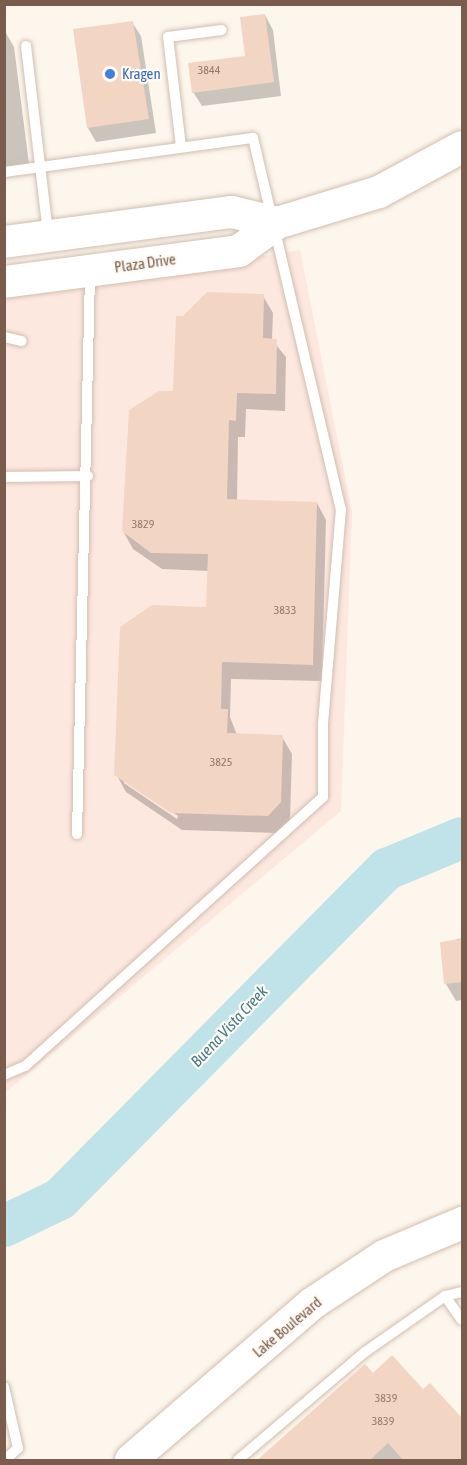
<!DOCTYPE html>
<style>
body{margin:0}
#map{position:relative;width:467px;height:1465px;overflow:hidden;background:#fdf6ec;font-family:"Asap Condensed",sans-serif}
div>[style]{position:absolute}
.commercial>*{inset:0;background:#fde8e0}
.shadow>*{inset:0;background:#0003}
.river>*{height:42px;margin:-21px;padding:0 21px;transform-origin:21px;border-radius:21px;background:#bfe3e8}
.building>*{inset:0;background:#f3d5c3}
.roads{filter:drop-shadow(0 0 2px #d1beb0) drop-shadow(0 0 2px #d1beb0)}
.lane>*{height:10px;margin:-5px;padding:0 5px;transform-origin:5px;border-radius:5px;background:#fff}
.secondary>*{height:32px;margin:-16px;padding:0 16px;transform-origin:16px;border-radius:16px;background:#fff}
.dots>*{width:16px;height:16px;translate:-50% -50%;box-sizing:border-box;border:3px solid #fffaf3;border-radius:50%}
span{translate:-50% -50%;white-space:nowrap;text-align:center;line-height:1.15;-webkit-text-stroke:4.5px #fffaf3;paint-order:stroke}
.number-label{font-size:12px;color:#987a6a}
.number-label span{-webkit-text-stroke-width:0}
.shop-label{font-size:15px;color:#366cbe}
.left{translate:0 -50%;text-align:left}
.street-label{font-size:15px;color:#7a5c4d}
.water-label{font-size:16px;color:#437c86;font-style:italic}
.frame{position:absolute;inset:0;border:6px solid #7a5c4d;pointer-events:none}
</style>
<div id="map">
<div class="commercial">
<div style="clip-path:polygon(300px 250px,352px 512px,341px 811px,5px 1093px,5px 298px)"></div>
</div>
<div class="shadow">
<div style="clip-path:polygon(265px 15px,273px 30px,281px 96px,202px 106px,193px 92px,247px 58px)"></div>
<div style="clip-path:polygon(132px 22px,141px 36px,156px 133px,96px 142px,88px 128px)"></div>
<div style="clip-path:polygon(6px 33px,14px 47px,29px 164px,4px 167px)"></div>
<div style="clip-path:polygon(evenodd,263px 296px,273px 313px,272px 340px,286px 357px,285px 411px,246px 409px,245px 437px,238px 437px,237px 501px,317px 503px,326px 520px,322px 681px,231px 679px,230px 717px,237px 735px,282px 737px,292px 754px,290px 820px,278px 833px,182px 830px,126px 792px,116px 774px,208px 608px,209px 571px,162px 569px,133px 549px,123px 531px,175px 393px,183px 317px,263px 296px,124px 779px,178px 816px,177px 819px,124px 783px,124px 779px)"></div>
<div style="clip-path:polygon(462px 938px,462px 1000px,456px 1001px,446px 984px,442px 943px)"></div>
<div style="clip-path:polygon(365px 1366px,373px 1376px,423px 1391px,430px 1385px,462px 1420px,462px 1460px,262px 1460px)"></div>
</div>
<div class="river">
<div style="left:4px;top:1226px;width:62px;rotate:-25.7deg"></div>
<div style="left:60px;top:1199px;width:465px;rotate:-45.3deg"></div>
<div style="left:387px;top:869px;width:81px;rotate:-22.5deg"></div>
</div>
<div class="building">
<div style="clip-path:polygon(265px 14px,274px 82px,192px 93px,188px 63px,245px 56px,240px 17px)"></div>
<div style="clip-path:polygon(133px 21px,149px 119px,87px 128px,73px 29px)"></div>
<div style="clip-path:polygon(207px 292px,264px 294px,263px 338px,277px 339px,276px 394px,237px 393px,236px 421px,229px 420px,227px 499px,317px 502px,313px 665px,222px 662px,221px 709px,228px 709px,227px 733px,283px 735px,281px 802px,268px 816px,171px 813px,114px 775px,120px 627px,152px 605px,206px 607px,208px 554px,151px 553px,122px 531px,129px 410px,159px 391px,173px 391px,176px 316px,183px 316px)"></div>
<div style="clip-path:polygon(462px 939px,462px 982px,444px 984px,440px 942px)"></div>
<div style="clip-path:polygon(392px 1355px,423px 1389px,430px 1383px,462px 1418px,462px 1461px,404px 1461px,388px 1443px,369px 1461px,256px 1461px,365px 1364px,373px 1373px)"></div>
</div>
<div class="roads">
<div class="lane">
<div style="left:26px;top:46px;width:188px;rotate:83.3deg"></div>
<div style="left:181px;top:147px;width:111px;rotate:-96.7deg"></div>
<div style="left:168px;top:37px;width:54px;rotate:-7.4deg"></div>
<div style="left:4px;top:172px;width:251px;rotate:-7.8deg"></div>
<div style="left:253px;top:138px;width:381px;rotate:76.7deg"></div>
<div style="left:341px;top:509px;width:217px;rotate:94.8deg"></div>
<div style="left:323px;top:725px;width:72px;rotate:90deg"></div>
<div style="left:323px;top:797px;width:401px;rotate:137.9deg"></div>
<div style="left:25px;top:1066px;width:23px;rotate:157deg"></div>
<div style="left:4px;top:337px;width:18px;rotate:13deg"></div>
<div style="left:4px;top:477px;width:84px;rotate:-0.7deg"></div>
<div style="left:77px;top:834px;width:560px;rotate:-88.67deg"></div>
<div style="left:445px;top:1296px;width:29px;rotate:55deg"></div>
<div style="left:4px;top:1387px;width:63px;rotate:77.1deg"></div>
<div style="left:18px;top:1448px;width:18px;rotate:137deg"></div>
<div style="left:238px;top:1460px;width:167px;rotate:-40.4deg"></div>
<div style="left:365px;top:1352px;width:98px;rotate:-35deg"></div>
<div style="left:445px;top:1296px;width:17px;rotate:-13deg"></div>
</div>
<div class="secondary">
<div style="left:4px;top:242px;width:230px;rotate:-7.5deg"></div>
<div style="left:232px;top:212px;width:46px;rotate:13.7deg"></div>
<div style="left:4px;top:282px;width:237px;rotate:-7.5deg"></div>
<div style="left:239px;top:251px;width:47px;rotate:-36.4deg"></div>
<div style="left:277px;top:223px;width:107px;rotate:-16.9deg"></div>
<div style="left:379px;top:192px;width:94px;rotate:-28.5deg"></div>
<div style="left:131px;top:1460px;width:240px;rotate:-40.8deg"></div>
<div style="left:313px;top:1303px;width:85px;rotate:-33.5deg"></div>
<div style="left:384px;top:1256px;width:85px;rotate:-22.9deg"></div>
</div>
</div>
<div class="dots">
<div style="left:110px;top:74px;background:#3f7fe0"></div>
</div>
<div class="number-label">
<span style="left:209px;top:71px">3844</span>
<span style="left:143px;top:525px">3829</span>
<span style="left:285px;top:611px">3833</span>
<span style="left:221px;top:763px">3825</span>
<span style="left:386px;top:1399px">3839</span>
<span style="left:383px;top:1422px">3839</span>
</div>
<div class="shop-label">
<span class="left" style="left:122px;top:74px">Kragen</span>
</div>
<div class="street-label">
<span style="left:145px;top:263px;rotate:-8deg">Plaza Drive</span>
<span style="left:287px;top:1327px;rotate:-40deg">Lake Boulevard</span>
</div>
<div class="water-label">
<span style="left:229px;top:1026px;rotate:-47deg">Buena Vista Creek</span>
</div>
<div class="frame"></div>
</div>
